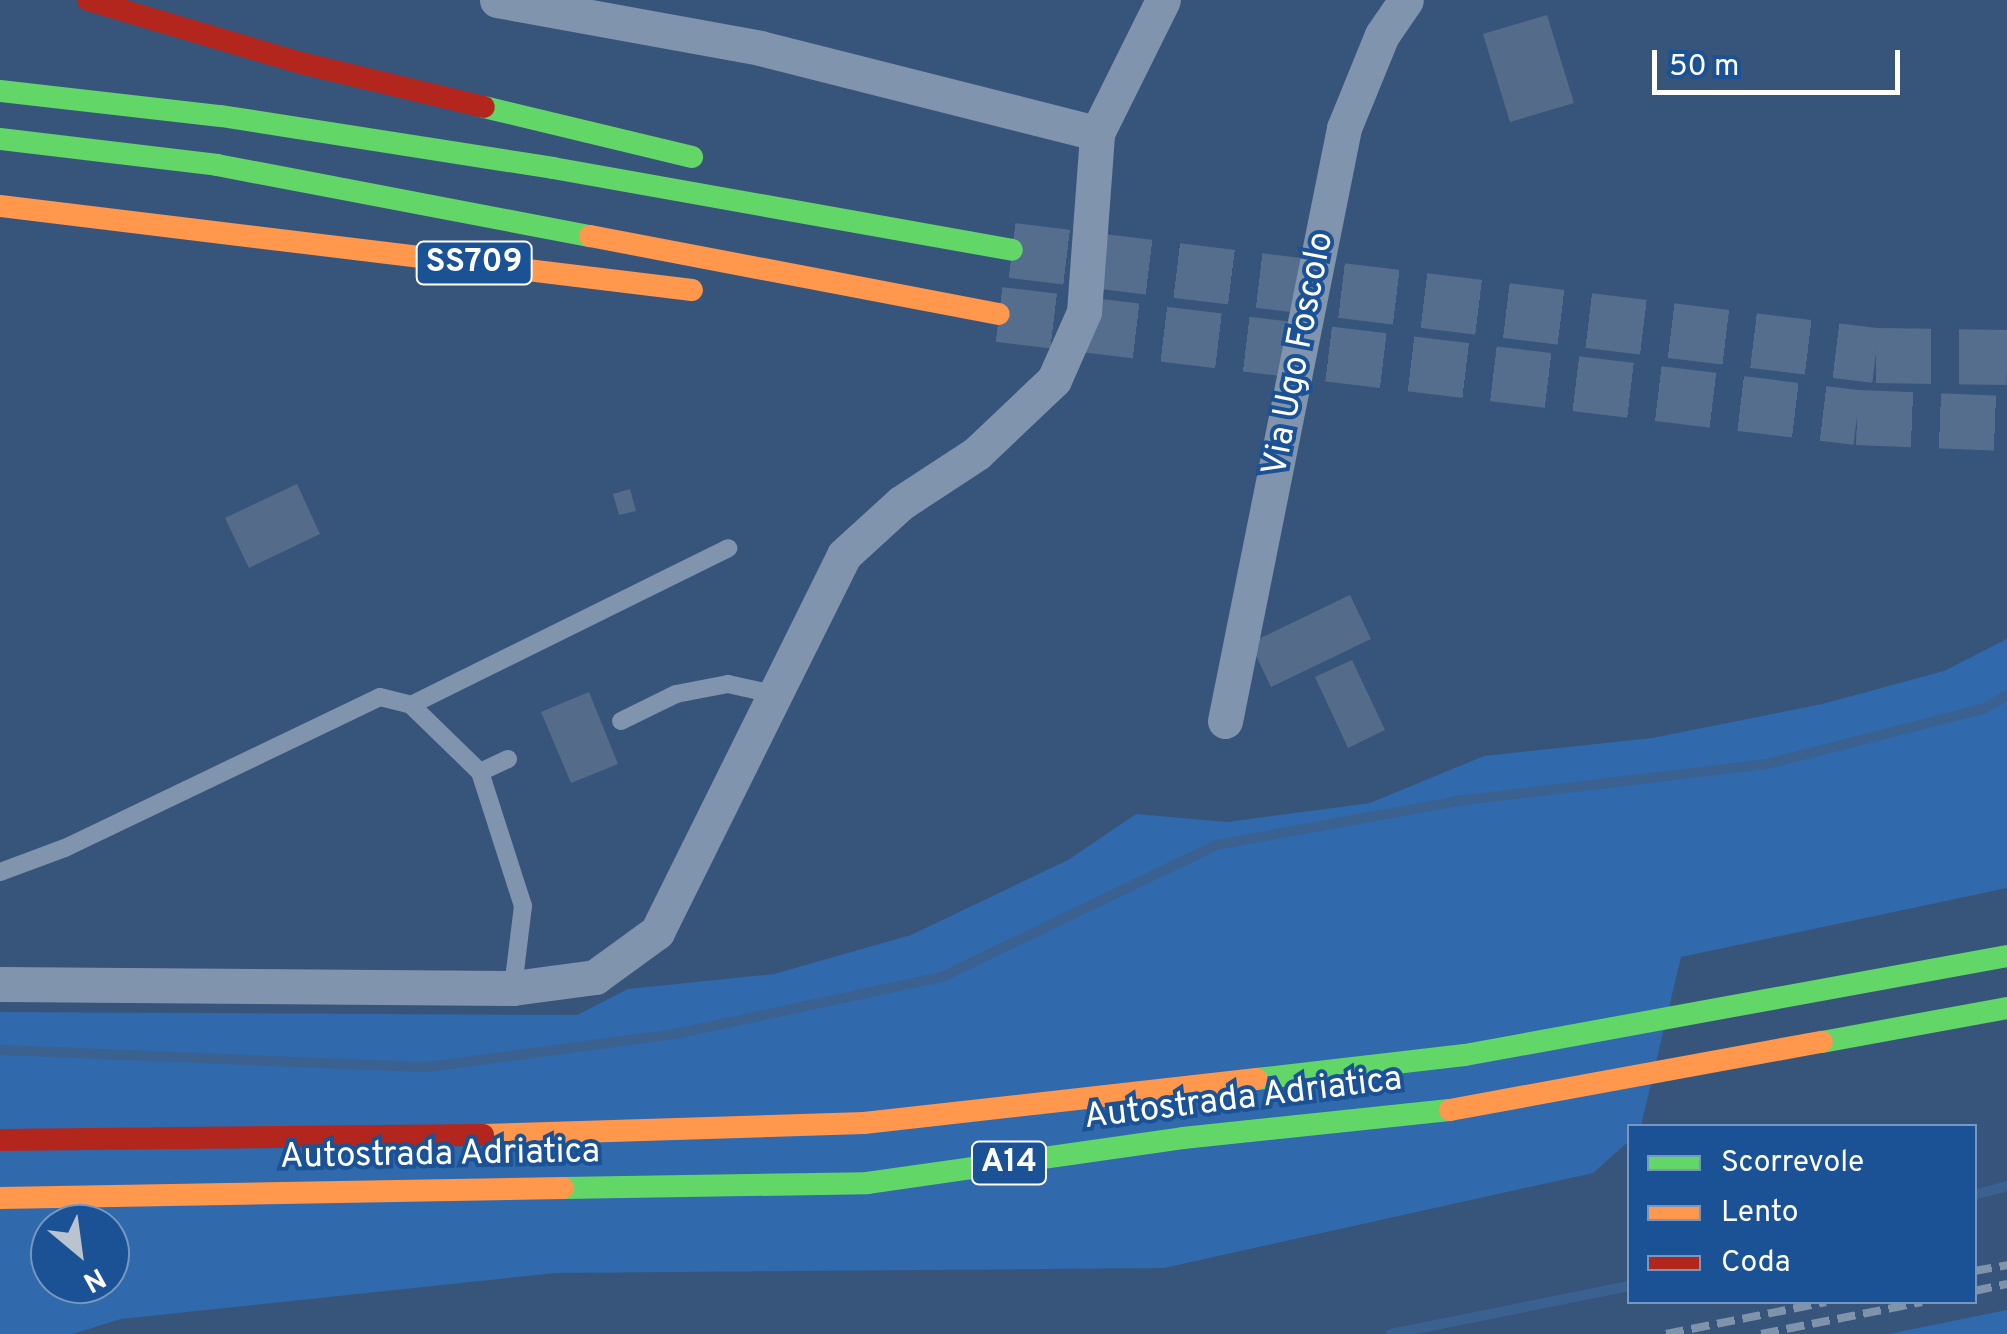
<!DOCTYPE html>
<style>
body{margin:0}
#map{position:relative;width:2007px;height:1334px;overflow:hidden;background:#37557a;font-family:Overpass,sans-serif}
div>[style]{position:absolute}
.green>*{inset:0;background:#3069ac}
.stream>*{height:10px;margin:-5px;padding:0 5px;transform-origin:5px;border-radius:5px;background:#3b6191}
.building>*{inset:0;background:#546c89}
.highway-tunnel>*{height:55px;margin-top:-27.5px;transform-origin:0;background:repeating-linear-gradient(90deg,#556e8e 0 55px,transparent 0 83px)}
.lane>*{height:18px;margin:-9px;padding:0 9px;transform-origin:9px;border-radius:9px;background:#8095ad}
.street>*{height:35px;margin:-17.5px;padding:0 17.5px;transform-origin:17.5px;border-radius:17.5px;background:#8095ad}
.fast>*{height:22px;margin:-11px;padding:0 11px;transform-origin:11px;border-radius:11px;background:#63d668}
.slow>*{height:22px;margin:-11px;padding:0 11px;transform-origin:11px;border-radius:11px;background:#ff974d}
.jam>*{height:22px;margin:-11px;padding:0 11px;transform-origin:11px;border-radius:11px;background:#b3261e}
.rail>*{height:8px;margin-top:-4px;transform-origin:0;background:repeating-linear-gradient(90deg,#7f94ab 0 18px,transparent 0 26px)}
span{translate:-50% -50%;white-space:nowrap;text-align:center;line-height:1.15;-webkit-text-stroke:8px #1b5296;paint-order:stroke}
.shield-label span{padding:2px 8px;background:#1b5296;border:2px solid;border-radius:8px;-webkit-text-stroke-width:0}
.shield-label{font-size:32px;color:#fff;font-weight:700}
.street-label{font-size:35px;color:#fff}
.legend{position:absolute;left:1627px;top:1124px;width:350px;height:180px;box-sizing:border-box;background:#1b5296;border:2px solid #7697c0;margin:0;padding:12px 18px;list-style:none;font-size:30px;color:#fff}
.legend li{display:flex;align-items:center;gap:20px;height:50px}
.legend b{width:50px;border:2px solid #7697c0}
.north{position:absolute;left:30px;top:1204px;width:100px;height:100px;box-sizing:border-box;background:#1b5296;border:2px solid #7697c0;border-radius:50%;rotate:151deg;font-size:28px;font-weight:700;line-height:40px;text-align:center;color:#fff}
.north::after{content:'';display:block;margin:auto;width:35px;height:45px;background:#b9c4d0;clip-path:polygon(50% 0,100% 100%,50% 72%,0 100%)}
.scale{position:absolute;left:1652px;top:50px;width:248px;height:45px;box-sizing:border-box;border:5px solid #fff;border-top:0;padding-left:12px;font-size:30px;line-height:35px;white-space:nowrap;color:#fff;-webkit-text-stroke:8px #1b5296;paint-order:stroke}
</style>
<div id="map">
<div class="green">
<div style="clip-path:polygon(evenodd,2007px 639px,2007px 888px,1681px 957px,1641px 1126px,1630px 1126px,1629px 1141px,1593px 1173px,1164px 1268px,555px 1273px,121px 1319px,72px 1334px,0 1334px,0 1012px,577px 1015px,628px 989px,774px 974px,911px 935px,1068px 860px,1136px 814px,1227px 822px,1370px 803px,1484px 756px,1652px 738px,1822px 704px,1944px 671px,2007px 639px,50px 1224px,110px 1224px,110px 1284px,50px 1284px,50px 1224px)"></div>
<div style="clip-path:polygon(2007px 1310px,2007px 1334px,1888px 1334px)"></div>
</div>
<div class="stream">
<div style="left:0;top:1050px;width:428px;rotate:2.3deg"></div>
<div style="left:428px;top:1067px;width:249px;rotate:-7.6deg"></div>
<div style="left:675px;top:1034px;width:273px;rotate:-12.1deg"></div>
<div style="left:942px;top:977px;width:304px;rotate:-25.7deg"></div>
<div style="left:1216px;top:845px;width:245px;rotate:-10.3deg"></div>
<div style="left:1457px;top:801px;width:312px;rotate:-6.8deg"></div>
<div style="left:1767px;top:764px;width:223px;rotate:-14.3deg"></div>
<div style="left:1983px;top:709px;width:28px;rotate:-30deg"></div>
<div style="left:1974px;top:1195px;width:34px;rotate:-15deg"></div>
<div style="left:1391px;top:1334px;width:244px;rotate:-11.4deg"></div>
</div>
<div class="building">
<div style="clip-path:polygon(1547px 15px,1574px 103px,1510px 122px,1483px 34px)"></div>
<div style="clip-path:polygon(297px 484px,320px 534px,249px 568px,225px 518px)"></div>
<div style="clip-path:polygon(630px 489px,636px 511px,619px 515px,613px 494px)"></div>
<div style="clip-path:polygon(1350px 595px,1371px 639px,1271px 687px,1250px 643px)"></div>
<div style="clip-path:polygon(1352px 660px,1385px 730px,1348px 748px,1315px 677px)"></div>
<div style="clip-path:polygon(589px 692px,618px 764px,571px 783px,541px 712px)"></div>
</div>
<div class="highway-tunnel">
<div style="left:1012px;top:250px;width:870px;rotate:6.93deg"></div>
<div style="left:1876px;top:355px;width:131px;rotate:0.9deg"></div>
<div style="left:999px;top:314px;width:864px;rotate:6.85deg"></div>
<div style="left:1857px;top:417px;width:150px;rotate:2.3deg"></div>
</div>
<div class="lane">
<div style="left:411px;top:705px;width:96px;rotate:44.2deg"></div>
<div style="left:621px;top:721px;width:61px;rotate:-26.1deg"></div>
<div style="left:676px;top:694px;width:53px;rotate:-10.9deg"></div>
<div style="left:728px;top:684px;width:46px;rotate:12.5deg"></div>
<div style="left:508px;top:759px;width:31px;rotate:155deg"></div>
<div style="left:480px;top:772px;width:141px;rotate:72.2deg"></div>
<div style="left:523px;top:906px;width:83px;rotate:97deg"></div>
<div style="left:0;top:872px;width:69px;rotate:-20.3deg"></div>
<div style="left:65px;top:848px;width:349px;rotate:-25.6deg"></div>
<div style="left:380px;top:697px;width:32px;rotate:14deg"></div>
<div style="left:411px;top:705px;width:354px;rotate:-26.3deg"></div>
</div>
<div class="street">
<div style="left:497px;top:0;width:267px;rotate:10.3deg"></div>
<div style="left:760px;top:48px;width:348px;rotate:14.2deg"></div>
<div style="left:1225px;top:721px;width:605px;rotate:-78.65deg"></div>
<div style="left:1344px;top:128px;width:100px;rotate:-67.8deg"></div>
<div style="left:1382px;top:35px;width:42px;rotate:-55.6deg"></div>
<div style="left:0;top:984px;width:513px;rotate:0.45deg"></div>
<div style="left:513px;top:988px;width:83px;rotate:-7.6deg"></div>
<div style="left:595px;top:977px;width:77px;rotate:-36deg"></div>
<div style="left:657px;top:932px;width:421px;rotate:-63.6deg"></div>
<div style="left:844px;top:555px;width:77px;rotate:-42.4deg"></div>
<div style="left:901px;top:503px;width:91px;rotate:-33.3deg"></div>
<div style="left:977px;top:453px;width:106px;rotate:-43.5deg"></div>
<div style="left:1054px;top:380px;width:74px;rotate:-66.2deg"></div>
<div style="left:1084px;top:312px;width:179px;rotate:-85.8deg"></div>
<div style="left:1097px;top:133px;width:148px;rotate:-63.6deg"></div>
</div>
<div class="fast">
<div style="left:0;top:91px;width:222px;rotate:6.5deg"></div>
<div style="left:221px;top:116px;width:336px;rotate:8.9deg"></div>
<div style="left:553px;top:168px;width:466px;rotate:10.1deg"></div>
<div style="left:484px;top:107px;width:214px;rotate:13.5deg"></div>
<div style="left:0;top:139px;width:219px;rotate:6.8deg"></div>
<div style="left:217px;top:165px;width:380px;rotate:10.8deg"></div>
<div style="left:1822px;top:1042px;width:188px;rotate:-10.4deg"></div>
<div style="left:1257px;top:1079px;width:209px;rotate:-6.6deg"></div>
<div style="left:1465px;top:1055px;width:551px;rotate:-10.35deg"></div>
<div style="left:563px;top:1188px;width:304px;rotate:-0.9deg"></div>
<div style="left:867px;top:1183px;width:319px;rotate:-8.1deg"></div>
<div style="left:1183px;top:1138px;width:268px;rotate:-6deg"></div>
</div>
<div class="slow">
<div style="left:0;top:206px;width:697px;rotate:6.92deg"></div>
<div style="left:590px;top:236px;width:416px;rotate:10.8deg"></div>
<div style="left:1450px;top:1110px;width:378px;rotate:-10.4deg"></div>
<div style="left:483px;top:1135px;width:381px;rotate:-1.8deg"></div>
<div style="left:864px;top:1123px;width:395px;rotate:-6.4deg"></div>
<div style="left:0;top:1198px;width:563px;rotate:-1.02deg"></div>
</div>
<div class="jam">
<div style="left:88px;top:0;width:222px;rotate:16.5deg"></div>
<div style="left:301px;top:63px;width:188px;rotate:13.5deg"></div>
<div style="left:0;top:1140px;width:483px;rotate:-0.6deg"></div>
</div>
<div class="rail">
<div style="left:1974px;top:1271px;width:34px;rotate:-10deg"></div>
<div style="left:1974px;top:1291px;width:34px;rotate:-12deg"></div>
<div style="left:1666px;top:1334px;width:163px;rotate:-11.3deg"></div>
<div style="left:1761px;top:1334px;width:164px;rotate:-11.2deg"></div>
</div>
<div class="shield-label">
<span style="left:474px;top:263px">SS709</span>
<span style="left:1009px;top:1163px">A14</span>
</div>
<div class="street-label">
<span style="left:1299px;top:354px;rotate:-79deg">Via Ugo Foscolo</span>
<span style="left:1243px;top:1099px;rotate:-7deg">Autostrada Adriatica</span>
<span style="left:440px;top:1155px;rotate:-1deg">Autostrada Adriatica</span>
</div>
<ul class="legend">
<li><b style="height:12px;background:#63d668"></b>Scorrevole</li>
<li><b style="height:12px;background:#ff974d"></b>Lento</li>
<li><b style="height:12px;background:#b3261e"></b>Coda</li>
</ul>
<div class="north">N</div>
<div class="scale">50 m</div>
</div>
